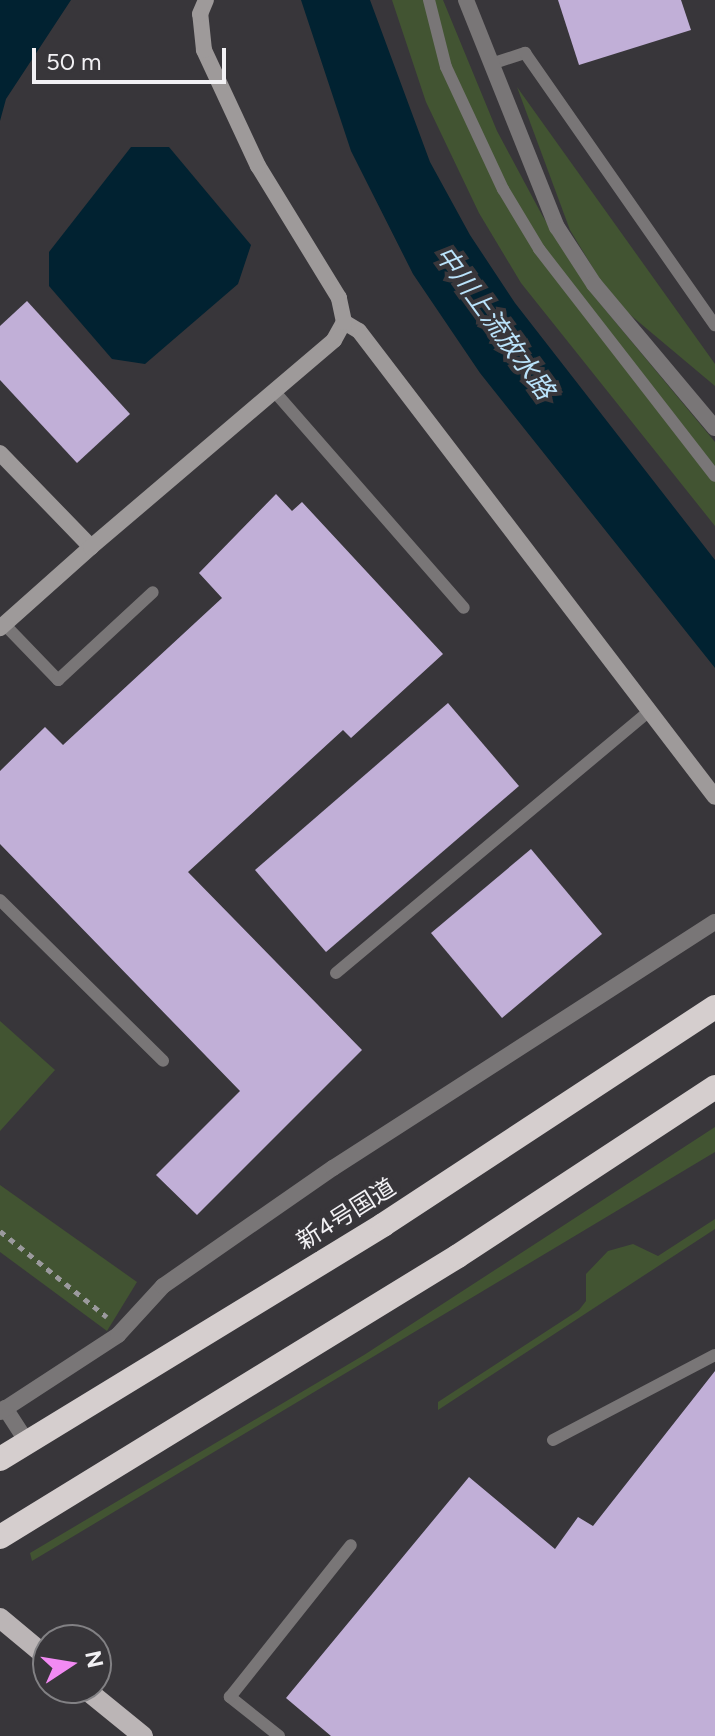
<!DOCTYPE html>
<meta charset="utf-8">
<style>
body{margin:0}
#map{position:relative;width:715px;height:1736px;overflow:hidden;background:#38363a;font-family:Figtree,"Noto Sans JP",sans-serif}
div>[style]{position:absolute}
.green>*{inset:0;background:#425432}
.water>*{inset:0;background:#012231}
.building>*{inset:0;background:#c1afd7}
.path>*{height:5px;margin-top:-2.5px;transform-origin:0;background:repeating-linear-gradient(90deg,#9b9a9d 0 6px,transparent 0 12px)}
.lane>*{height:12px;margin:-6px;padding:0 6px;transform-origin:6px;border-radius:6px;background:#797677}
.street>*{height:16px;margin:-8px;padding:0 8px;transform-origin:8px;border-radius:8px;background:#797677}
.secondary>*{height:16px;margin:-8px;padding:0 8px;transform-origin:8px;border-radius:8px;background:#9e9a9a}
.primary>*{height:20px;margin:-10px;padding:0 10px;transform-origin:10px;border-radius:10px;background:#bbb5b6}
.highway>*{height:24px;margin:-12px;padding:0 12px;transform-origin:12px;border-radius:12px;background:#d5cece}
span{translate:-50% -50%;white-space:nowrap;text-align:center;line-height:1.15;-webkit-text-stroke:8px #38363a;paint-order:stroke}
.street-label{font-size:24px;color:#f2f1f4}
.water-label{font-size:26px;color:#bae3fb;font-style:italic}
.north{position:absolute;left:32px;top:1624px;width:80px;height:80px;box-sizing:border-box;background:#38363a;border:2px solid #828184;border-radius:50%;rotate:78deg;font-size:22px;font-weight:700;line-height:32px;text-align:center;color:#f2f1f4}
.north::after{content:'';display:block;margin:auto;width:28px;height:36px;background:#f28af3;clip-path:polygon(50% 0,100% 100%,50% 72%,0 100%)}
.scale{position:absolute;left:32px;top:48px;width:194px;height:36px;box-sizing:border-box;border:4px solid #f2f1f4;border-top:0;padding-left:10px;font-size:24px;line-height:28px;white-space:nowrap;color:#f2f1f4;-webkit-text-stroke:6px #38363a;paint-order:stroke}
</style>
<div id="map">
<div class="green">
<div style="clip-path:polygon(392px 0,443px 0,497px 131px,542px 215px,588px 289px,715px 442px,715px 526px,521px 283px,479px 213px,426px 102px)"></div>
<div style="clip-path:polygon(517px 87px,715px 364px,715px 386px,628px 313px,599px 278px,570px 230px)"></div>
<div style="clip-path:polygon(0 1021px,55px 1070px,0 1131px)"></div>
<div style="clip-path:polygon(715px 1127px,715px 1152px,32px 1561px,30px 1553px,364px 1355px)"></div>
<div style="clip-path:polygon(0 1185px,137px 1282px,107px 1331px,0 1252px)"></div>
<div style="clip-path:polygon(715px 1219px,715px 1229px,438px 1410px,438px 1402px,579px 1310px,586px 1301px,586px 1274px,608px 1251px,633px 1244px,658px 1256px)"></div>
</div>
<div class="water">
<div style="clip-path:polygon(0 0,71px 0,6px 99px,0 121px)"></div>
<div style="clip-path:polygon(301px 0,370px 0,430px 162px,470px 235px,515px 303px,715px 560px,715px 668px,480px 373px,413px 274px,351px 151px)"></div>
<div style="clip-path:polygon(131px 147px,169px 147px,251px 245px,238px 284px,145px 364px,112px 359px,49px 286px,49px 252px)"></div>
</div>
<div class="building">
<div style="clip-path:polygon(558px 0,681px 0,691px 30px,579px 65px)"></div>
<div style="clip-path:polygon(27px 301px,130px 414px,77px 463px,0 380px,0 326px)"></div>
<div style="clip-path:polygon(276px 494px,292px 511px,302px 502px,443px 654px,351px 738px,343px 730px,188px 872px,362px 1050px,197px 1215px,156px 1175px,240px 1091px,0 844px,0 771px,45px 727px,63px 745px,222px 598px,199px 573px)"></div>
<div style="clip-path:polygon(448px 703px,519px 786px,326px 952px,255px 870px)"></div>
<div style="clip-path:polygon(531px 849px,602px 934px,502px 1018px,431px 933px)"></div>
<div style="clip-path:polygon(715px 1371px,715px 1736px,331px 1736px,286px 1698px,469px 1477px,555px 1549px,578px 1517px,593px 1526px)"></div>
</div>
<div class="path">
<div style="left:0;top:1231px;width:137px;rotate:38.8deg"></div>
</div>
<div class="lane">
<div style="left:429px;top:0;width:69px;rotate:75.8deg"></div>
<div style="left:446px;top:67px;width:135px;rotate:65deg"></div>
<div style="left:503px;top:189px;width:70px;rotate:59deg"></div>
<div style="left:539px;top:249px;width:287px;rotate:52.2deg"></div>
<div style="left:494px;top:63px;width:33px;rotate:-18deg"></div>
<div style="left:525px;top:53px;width:332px;rotate:55.1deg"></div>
<div style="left:274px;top:391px;width:288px;rotate:48.8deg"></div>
<div style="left:4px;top:624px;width:78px;rotate:46deg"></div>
<div style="left:58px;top:680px;width:129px;rotate:-42.8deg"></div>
<div style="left:0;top:900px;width:229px;rotate:44.6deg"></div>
<div style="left:336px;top:973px;width:410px;rotate:-39.9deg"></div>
<div style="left:553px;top:1440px;width:183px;rotate:-27.7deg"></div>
<div style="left:279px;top:1736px;width:63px;rotate:-141.5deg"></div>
<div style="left:230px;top:1697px;width:194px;rotate:-51.5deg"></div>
</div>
<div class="street">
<div style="left:466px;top:0;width:245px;rotate:68.2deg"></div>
<div style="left:557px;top:227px;width:68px;rotate:57deg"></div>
<div style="left:594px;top:284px;width:188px;rotate:50deg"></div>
<div style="left:5px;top:1408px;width:40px;rotate:57.1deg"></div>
<div style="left:0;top:1412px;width:141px;rotate:-33.1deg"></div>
<div style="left:118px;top:1335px;width:67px;rotate:-47.4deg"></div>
<div style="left:163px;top:1286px;width:207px;rotate:-34.8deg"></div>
<div style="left:333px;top:1168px;width:454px;rotate:-32.8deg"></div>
</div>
<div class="secondary">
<div style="left:344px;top:322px;width:17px;rotate:31deg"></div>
<div style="left:359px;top:331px;width:586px;rotate:52.62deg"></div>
<div style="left:0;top:453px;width:131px;rotate:45.9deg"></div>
<div style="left:91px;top:547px;width:122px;rotate:138.3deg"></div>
<div style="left:91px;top:547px;width:319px;rotate:-40.4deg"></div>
<div style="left:334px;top:340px;width:21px;rotate:-61deg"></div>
<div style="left:344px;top:322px;width:25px;rotate:-102deg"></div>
<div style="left:339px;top:298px;width:155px;rotate:-121.5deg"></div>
<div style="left:258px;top:166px;width:128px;rotate:-115deg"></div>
<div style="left:204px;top:50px;width:36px;rotate:-96deg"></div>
<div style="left:200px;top:14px;width:15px;rotate:-67deg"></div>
</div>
<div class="primary">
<div style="left:0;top:1618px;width:62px;rotate:39.8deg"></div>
<div style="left:84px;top:1688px;width:76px;rotate:39.1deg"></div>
</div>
<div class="highway">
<div style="left:0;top:1459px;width:449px;rotate:-31.4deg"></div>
<div style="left:383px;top:1225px;width:397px;rotate:-33.3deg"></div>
<div style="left:0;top:1537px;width:537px;rotate:-31.53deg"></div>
<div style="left:458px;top:1256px;width:308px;rotate:-33.3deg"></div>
</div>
<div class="street-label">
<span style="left:346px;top:1214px;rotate:-32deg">新4号国道</span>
</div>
<div class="water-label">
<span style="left:494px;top:323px;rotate:54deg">中川上流放水路</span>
</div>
<div class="north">N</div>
<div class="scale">50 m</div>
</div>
